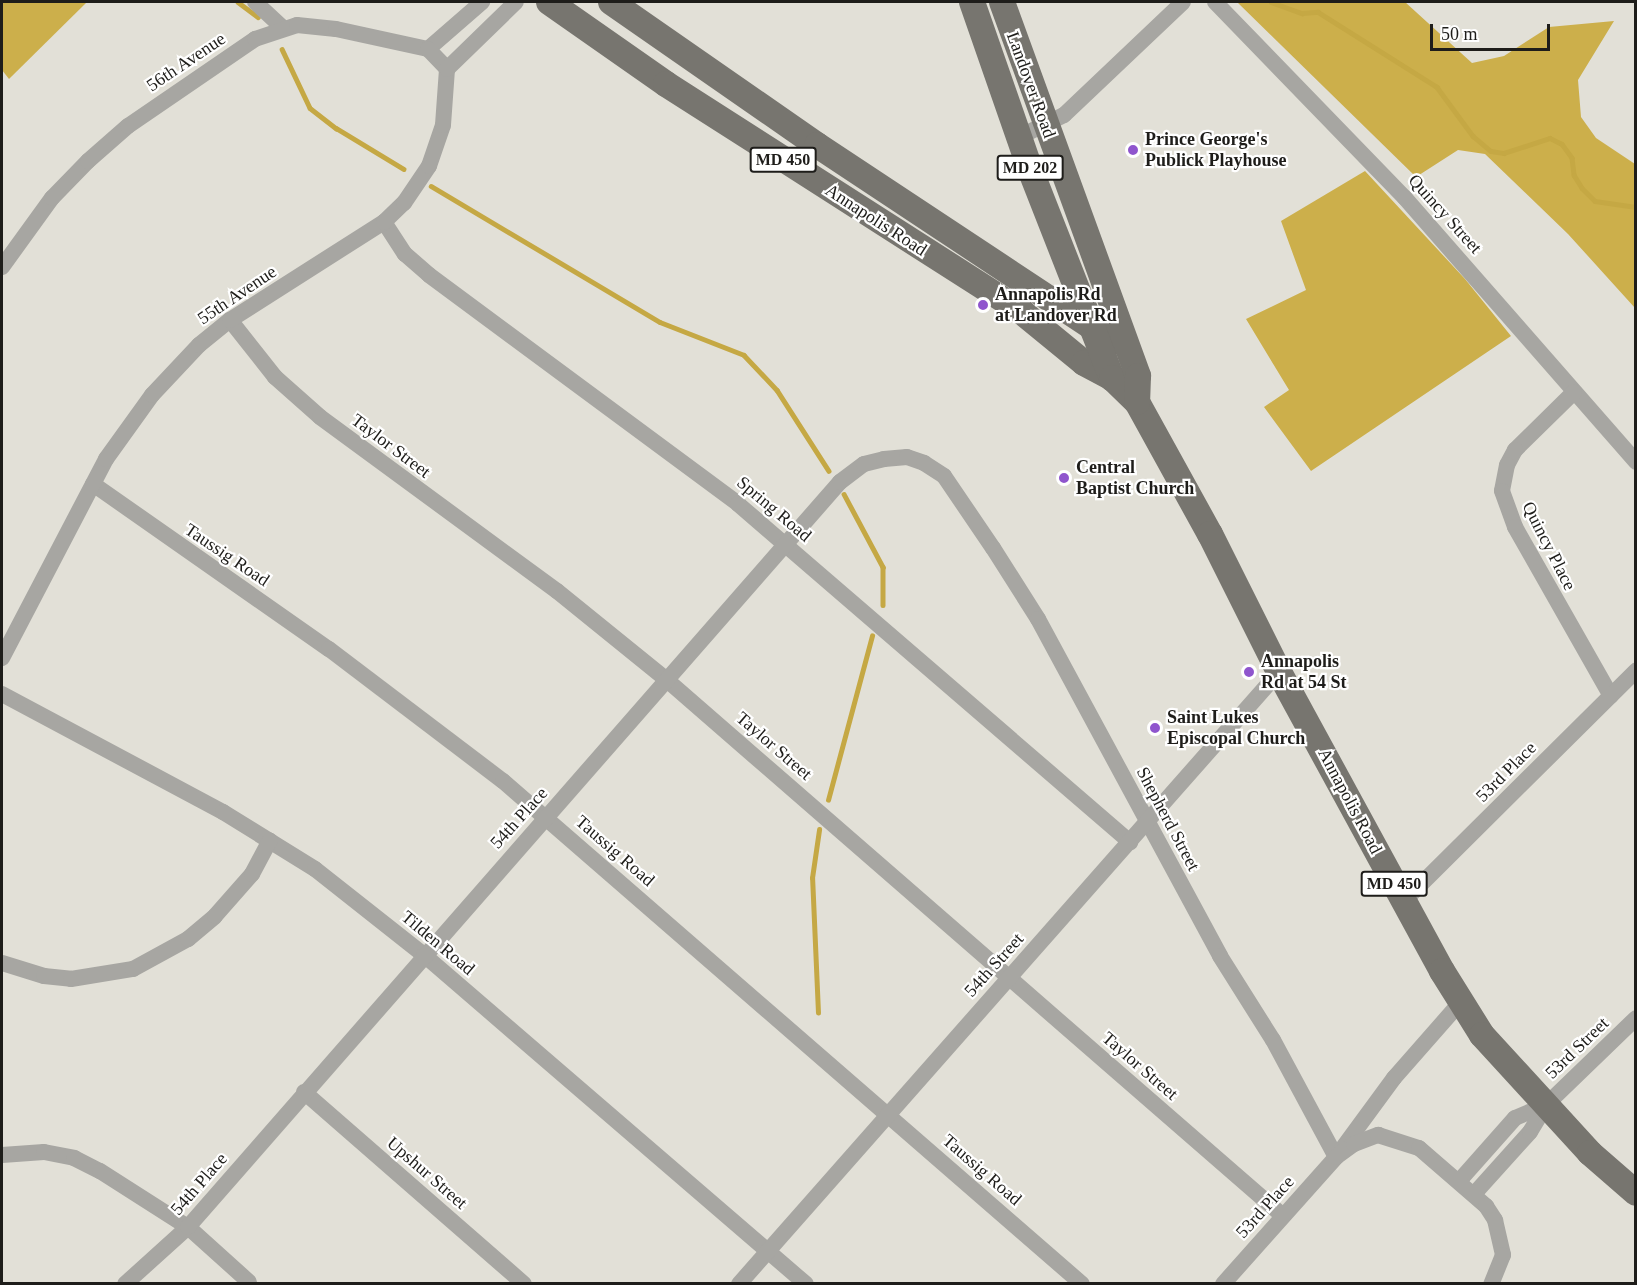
<!DOCTYPE html>
<style>
body{margin:0}
#map{position:relative;width:1637px;height:1285px;overflow:hidden;background:#e2e0d7;font-family:"Times New Roman",serif}
div>[style]{position:absolute}
.forest>*{inset:0;background:#ccaf4b}
.stream>*{height:4.5px;margin:-2.25px;padding:0 2.25px;transform-origin:2.25px;border-radius:2.25px;background:#c5a844}
.street>*{height:16px;margin:-8px;padding:0 8px;transform-origin:8px;border-radius:8px;background:#a7a6a2}
.primary>*{height:26px;margin:-13px;padding:0 13px;transform-origin:13px;border-radius:13px;background:#77756f}
.dots>*{width:16px;height:16px;translate:-50% -50%;box-sizing:border-box;border:3px solid #fff;border-radius:50%}
span{translate:-50% -50%;white-space:nowrap;text-align:center;line-height:1.15;-webkit-text-stroke:4.5px #fff;paint-order:stroke}
.shield-label span{padding:2px 4px;background:#fff;border:2px solid;border-radius:4px;-webkit-text-stroke-width:0}
.shield-label{font-size:16px;color:#1e1d1a;font-weight:700}
.street-label{font-size:18px;color:#1e1d1a}
.poi-label{font-size:18px;color:#1e1d1a;font-weight:700}
.left{translate:0 -50%;text-align:left}
.frame{position:absolute;inset:0;border:3px solid #1e1d1a;pointer-events:none}
.scale{position:absolute;left:1430px;top:24px;width:120px;height:27px;box-sizing:border-box;border:3px solid #1e1d1a;border-top:0;padding-left:8px;font-size:18px;line-height:21px;white-space:nowrap;color:#1e1d1a;-webkit-text-stroke:4px #fff;paint-order:stroke}
</style>
<div id="map">
<div class="forest">
<div style="clip-path:polygon(2px 2px,87px 2px,9px 79px,2px 70px)"></div>
<div style="clip-path:polygon(1237px 2px,1405px 2px,1472px 63px,1504px 56px,1549px 27px,1614px 21px,1578px 80px,1581px 117px,1596px 138px,1635px 164px,1635px 308px,1568px 234px,1485px 154px,1458px 150px,1416px 177px)"></div>
<div style="clip-path:polygon(1365px 171px,1465px 279px,1511px 336px,1311px 471px,1264px 407px,1289px 390px,1246px 319px,1306px 290px,1281px 221px)"></div>
</div>
<div class="stream">
<div style="left:238px;top:2px;width:25px;rotate:37deg"></div>
<div style="left:1271px;top:2px;width:33px;rotate:20deg"></div>
<div style="left:1302px;top:13px;width:16px;rotate:-4deg"></div>
<div style="left:1318px;top:12px;width:141px;rotate:32.2deg"></div>
<div style="left:1437px;top:87px;width:61px;rotate:53.7deg"></div>
<div style="left:1473px;top:136px;width:23px;rotate:40deg"></div>
<div style="left:1491px;top:151px;width:13px;rotate:9deg"></div>
<div style="left:1504px;top:153px;width:48px;rotate:-18.1deg"></div>
<div style="left:1550px;top:138px;width:13px;rotate:27deg"></div>
<div style="left:1562px;top:144px;width:17px;rotate:54deg"></div>
<div style="left:1572px;top:158px;width:17px;rotate:83deg"></div>
<div style="left:1574px;top:175px;width:15px;rotate:58deg"></div>
<div style="left:1582px;top:188px;width:18px;rotate:45deg"></div>
<div style="left:1595px;top:201px;width:41px;rotate:8.3deg"></div>
<div style="left:282px;top:49px;width:65px;rotate:64.6deg"></div>
<div style="left:310px;top:108px;width:33px;rotate:38deg"></div>
<div style="left:336px;top:128px;width:79px;rotate:31.1deg"></div>
<div style="left:431px;top:186px;width:266px;rotate:30.7deg"></div>
<div style="left:660px;top:322px;width:90px;rotate:21.4deg"></div>
<div style="left:744px;top:355px;width:48px;rotate:46.7deg"></div>
<div style="left:777px;top:390px;width:96px;rotate:57.3deg"></div>
<div style="left:844px;top:494px;width:83px;rotate:61.9deg"></div>
<div style="left:883px;top:567px;width:38px;rotate:90deg"></div>
<div style="left:828px;top:800px;width:170px;rotate:-75deg"></div>
<div style="left:818px;top:1013px;width:135px;rotate:-92.5deg"></div>
<div style="left:812px;top:878px;width:49px;rotate:-81.7deg"></div>
</div>
<div class="street">
<div style="left:255px;top:2px;width:38px;rotate:43deg"></div>
<div style="left:1215px;top:2px;width:273px;rotate:45.9deg"></div>
<div style="left:1405px;top:198px;width:351px;rotate:48.8deg"></div>
<div style="left:428px;top:49px;width:72px;rotate:-41deg"></div>
<div style="left:1019px;top:137px;width:50px;rotate:-26.1deg"></div>
<div style="left:1064px;top:115px;width:164px;rotate:-43.5deg"></div>
<div style="left:384px;top:222px;width:38px;rotate:57deg"></div>
<div style="left:405px;top:254px;width:32px;rotate:41deg"></div>
<div style="left:429px;top:275px;width:385px;rotate:36.5deg"></div>
<div style="left:738px;top:504px;width:518px;rotate:40.77deg"></div>
<div style="left:2px;top:267px;width:85px;rotate:-54.1deg"></div>
<div style="left:52px;top:198px;width:52px;rotate:-45.8deg"></div>
<div style="left:88px;top:161px;width:53px;rotate:-41.2deg"></div>
<div style="left:128px;top:126px;width:154px;rotate:-34.4deg"></div>
<div style="left:255px;top:39px;width:44px;rotate:-18.4deg"></div>
<div style="left:297px;top:25px;width:39px;rotate:6deg"></div>
<div style="left:336px;top:29px;width:94px;rotate:12.3deg"></div>
<div style="left:428px;top:49px;width:28px;rotate:46deg"></div>
<div style="left:230px;top:320px;width:73px;rotate:51.7deg"></div>
<div style="left:275px;top:377px;width:60px;rotate:41.6deg"></div>
<div style="left:320px;top:417px;width:294px;rotate:36.3deg"></div>
<div style="left:557px;top:591px;width:143px;rotate:39deg"></div>
<div style="left:668px;top:681px;width:815px;rotate:41.02deg"></div>
<div style="left:1574px;top:392px;width:83px;rotate:135.5deg"></div>
<div style="left:1515px;top:450px;width:17px;rotate:118deg"></div>
<div style="left:1507px;top:465px;width:26px;rotate:101deg"></div>
<div style="left:1502px;top:491px;width:38px;rotate:70deg"></div>
<div style="left:1515px;top:527px;width:194px;rotate:60.4deg"></div>
<div style="left:93px;top:484px;width:288px;rotate:35deg"></div>
<div style="left:329px;top:649px;width:218px;rotate:37.2deg"></div>
<div style="left:503px;top:781px;width:767px;rotate:40.98deg"></div>
<div style="left:2px;top:658px;width:225px;rotate:-62.4deg"></div>
<div style="left:106px;top:459px;width:79px;rotate:-54.3deg"></div>
<div style="left:152px;top:395px;width:69px;rotate:-46.8deg"></div>
<div style="left:199px;top:345px;width:40px;rotate:-39deg"></div>
<div style="left:230px;top:320px;width:183px;rotate:-32.5deg"></div>
<div style="left:384px;top:222px;width:28px;rotate:-44deg"></div>
<div style="left:404px;top:203px;width:45px;rotate:-56deg"></div>
<div style="left:429px;top:166px;width:43px;rotate:-71.1deg"></div>
<div style="left:443px;top:125px;width:56px;rotate:-85.9deg"></div>
<div style="left:447px;top:69px;width:96px;rotate:-44.2deg"></div>
<div style="left:2px;top:694px;width:251px;rotate:28.1deg"></div>
<div style="left:223px;top:812px;width:108px;rotate:31.8deg"></div>
<div style="left:315px;top:869px;width:139px;rotate:38.3deg"></div>
<div style="left:424px;top:955px;width:504px;rotate:40.74deg"></div>
<div style="left:1404px;top:901px;width:327px;rotate:-44.8deg"></div>
<div style="left:2px;top:963px;width:44px;rotate:17.2deg"></div>
<div style="left:44px;top:976px;width:27px;rotate:6deg"></div>
<div style="left:71px;top:979px;width:63px;rotate:-9.2deg"></div>
<div style="left:133px;top:969px;width:63px;rotate:-28.6deg"></div>
<div style="left:188px;top:939px;width:35px;rotate:-40deg"></div>
<div style="left:215px;top:916px;width:56px;rotate:-48.6deg"></div>
<div style="left:252px;top:874px;width:38px;rotate:-62deg"></div>
<div style="left:304px;top:1092px;width:292px;rotate:41.1deg"></div>
<div style="left:2px;top:1155px;width:42px;rotate:-4.1deg"></div>
<div style="left:44px;top:1152px;width:31px;rotate:11deg"></div>
<div style="left:74px;top:1158px;width:29px;rotate:27deg"></div>
<div style="left:100px;top:1171px;width:104px;rotate:32.5deg"></div>
<div style="left:188px;top:1227px;width:82px;rotate:42deg"></div>
<div style="left:1460px;top:1180px;width:83px;rotate:-48.4deg"></div>
<div style="left:1515px;top:1118px;width:34px;rotate:-23deg"></div>
<div style="left:1475px;top:1193px;width:82px;rotate:-48deg"></div>
<div style="left:1530px;top:1132px;width:31px;rotate:-59deg"></div>
<div style="left:1546px;top:1105px;width:125px;rotate:-44deg"></div>
<div style="left:125px;top:1284px;width:85px;rotate:-42.1deg"></div>
<div style="left:188px;top:1227px;width:990px;rotate:-48.81deg"></div>
<div style="left:840px;top:482px;width:30px;rotate:-37deg"></div>
<div style="left:864px;top:464px;width:21px;rotate:-14deg"></div>
<div style="left:884px;top:459px;width:23px;rotate:-5deg"></div>
<div style="left:907px;top:457px;width:18px;rotate:19deg"></div>
<div style="left:924px;top:463px;width:24px;rotate:33deg"></div>
<div style="left:944px;top:476px;width:87px;rotate:55.8deg"></div>
<div style="left:993px;top:548px;width:84px;rotate:57.6deg"></div>
<div style="left:1038px;top:619px;width:383px;rotate:61.6deg"></div>
<div style="left:1220px;top:956px;width:99px;rotate:57.8deg"></div>
<div style="left:1273px;top:1040px;width:133px;rotate:61.7deg"></div>
<div style="left:1336px;top:1157px;width:98px;rotate:-53.7deg"></div>
<div style="left:1394px;top:1078px;width:100px;rotate:-48.7deg"></div>
<div style="left:739px;top:1284px;width:816px;rotate:-48.58deg"></div>
<div style="left:1223px;top:1284px;width:170px;rotate:-48.3deg"></div>
<div style="left:1336px;top:1157px;width:22px;rotate:-36deg"></div>
<div style="left:1354px;top:1144px;width:26px;rotate:-21deg"></div>
<div style="left:1378px;top:1135px;width:43px;rotate:17.6deg"></div>
<div style="left:1419px;top:1148px;width:89px;rotate:40.9deg"></div>
<div style="left:1486px;top:1206px;width:17px;rotate:57deg"></div>
<div style="left:1495px;top:1220px;width:36px;rotate:77deg"></div>
<div style="left:1503px;top:1255px;width:31px;rotate:112deg"></div>
</div>
<div class="primary">
<div style="left:549px;top:2px;width:143px;rotate:35deg"></div>
<div style="left:666px;top:84px;width:423px;rotate:32.6deg"></div>
<div style="left:1022px;top:312px;width:80px;rotate:39.4deg"></div>
<div style="left:1084px;top:363px;width:32px;rotate:28deg"></div>
<div style="left:611px;top:2px;width:251px;rotate:34.8deg"></div>
<div style="left:817px;top:145px;width:335px;rotate:33.5deg"></div>
<div style="left:1096px;top:330px;width:32px;rotate:26deg"></div>
<div style="left:972px;top:2px;width:177px;rotate:70.8deg"></div>
<div style="left:1030px;top:169px;width:225px;rotate:68.6deg"></div>
<div style="left:1112px;top:378px;width:35px;rotate:44deg"></div>
<div style="left:1137px;top:402px;width:151px;rotate:61.1deg"></div>
<div style="left:1210px;top:534px;width:154px;rotate:63.4deg"></div>
<div style="left:1279px;top:672px;width:341px;rotate:61.4deg"></div>
<div style="left:1442px;top:971px;width:75px;rotate:58deg"></div>
<div style="left:1482px;top:1035px;width:160px;rotate:47.5deg"></div>
<div style="left:1590px;top:1153px;width:61px;rotate:41deg"></div>
<div style="left:1002px;top:2px;width:398px;rotate:70deg"></div>
<div style="left:1138px;top:376px;width:26px;rotate:92deg"></div>
</div>
<div class="dots">
<div style="left:1133px;top:150px;background:#8f55cd"></div>
<div style="left:983px;top:305px;background:#8f55cd"></div>
<div style="left:1064px;top:478px;background:#8f55cd"></div>
<div style="left:1249px;top:672px;background:#8f55cd"></div>
<div style="left:1155px;top:728px;background:#8f55cd"></div>
</div>
<div class="shield-label">
<span style="left:783px;top:160px">MD 450</span>
<span style="left:1030px;top:168px">MD 202</span>
<span style="left:1394px;top:884px">MD 450</span>
</div>
<div class="street-label">
<span style="left:186px;top:62px;rotate:-34deg">56th Avenue</span>
<span style="left:1031px;top:85px;rotate:70deg">Landover Road</span>
<span style="left:1445px;top:214px;rotate:48deg">Quincy Street</span>
<span style="left:876px;top:220px;rotate:33deg">Annapolis Road</span>
<span style="left:237px;top:295px;rotate:-34deg">55th Avenue</span>
<span style="left:391px;top:446px;rotate:37deg">Taylor Street</span>
<span style="left:774px;top:509px;rotate:40deg">Spring Road</span>
<span style="left:1549px;top:546px;rotate:63deg">Quincy Place</span>
<span style="left:227px;top:555px;rotate:34deg">Taussig Road</span>
<span style="left:774px;top:746px;rotate:41deg">Taylor Street</span>
<span style="left:1506px;top:772px;rotate:-45deg">53rd Place</span>
<span style="left:1350px;top:801px;rotate:62deg">Annapolis Road</span>
<span style="left:519px;top:818px;rotate:-48deg">54th Place</span>
<span style="left:1168px;top:819px;rotate:62deg">Shepherd Street</span>
<span style="left:615px;top:851px;rotate:41deg">Taussig Road</span>
<span style="left:438px;top:943px;rotate:40deg">Tilden Road</span>
<span style="left:994px;top:965px;rotate:-48deg">54th Street</span>
<span style="left:1577px;top:1048px;rotate:-44deg">53rd Street</span>
<span style="left:1140px;top:1066px;rotate:41deg">Taylor Street</span>
<span style="left:982px;top:1170px;rotate:41deg">Taussig Road</span>
<span style="left:427px;top:1173px;rotate:41deg">Upshur Street</span>
<span style="left:199px;top:1184px;rotate:-49deg">54th Place</span>
<span style="left:1265px;top:1207px;rotate:-48deg">53rd Place</span>
</div>
<div class="poi-label">
<span class="left" style="left:1145px;top:150px">Prince George's<br>Publick Playhouse</span>
<span class="left" style="left:995px;top:305px">Annapolis Rd<br>at Landover Rd</span>
<span class="left" style="left:1076px;top:478px">Central<br>Baptist Church</span>
<span class="left" style="left:1261px;top:672px">Annapolis<br>Rd at 54 St</span>
<span class="left" style="left:1167px;top:728px">Saint Lukes<br>Episcopal Church</span>
</div>
<div class="frame"></div>
<div class="scale">50 m</div>
</div>
